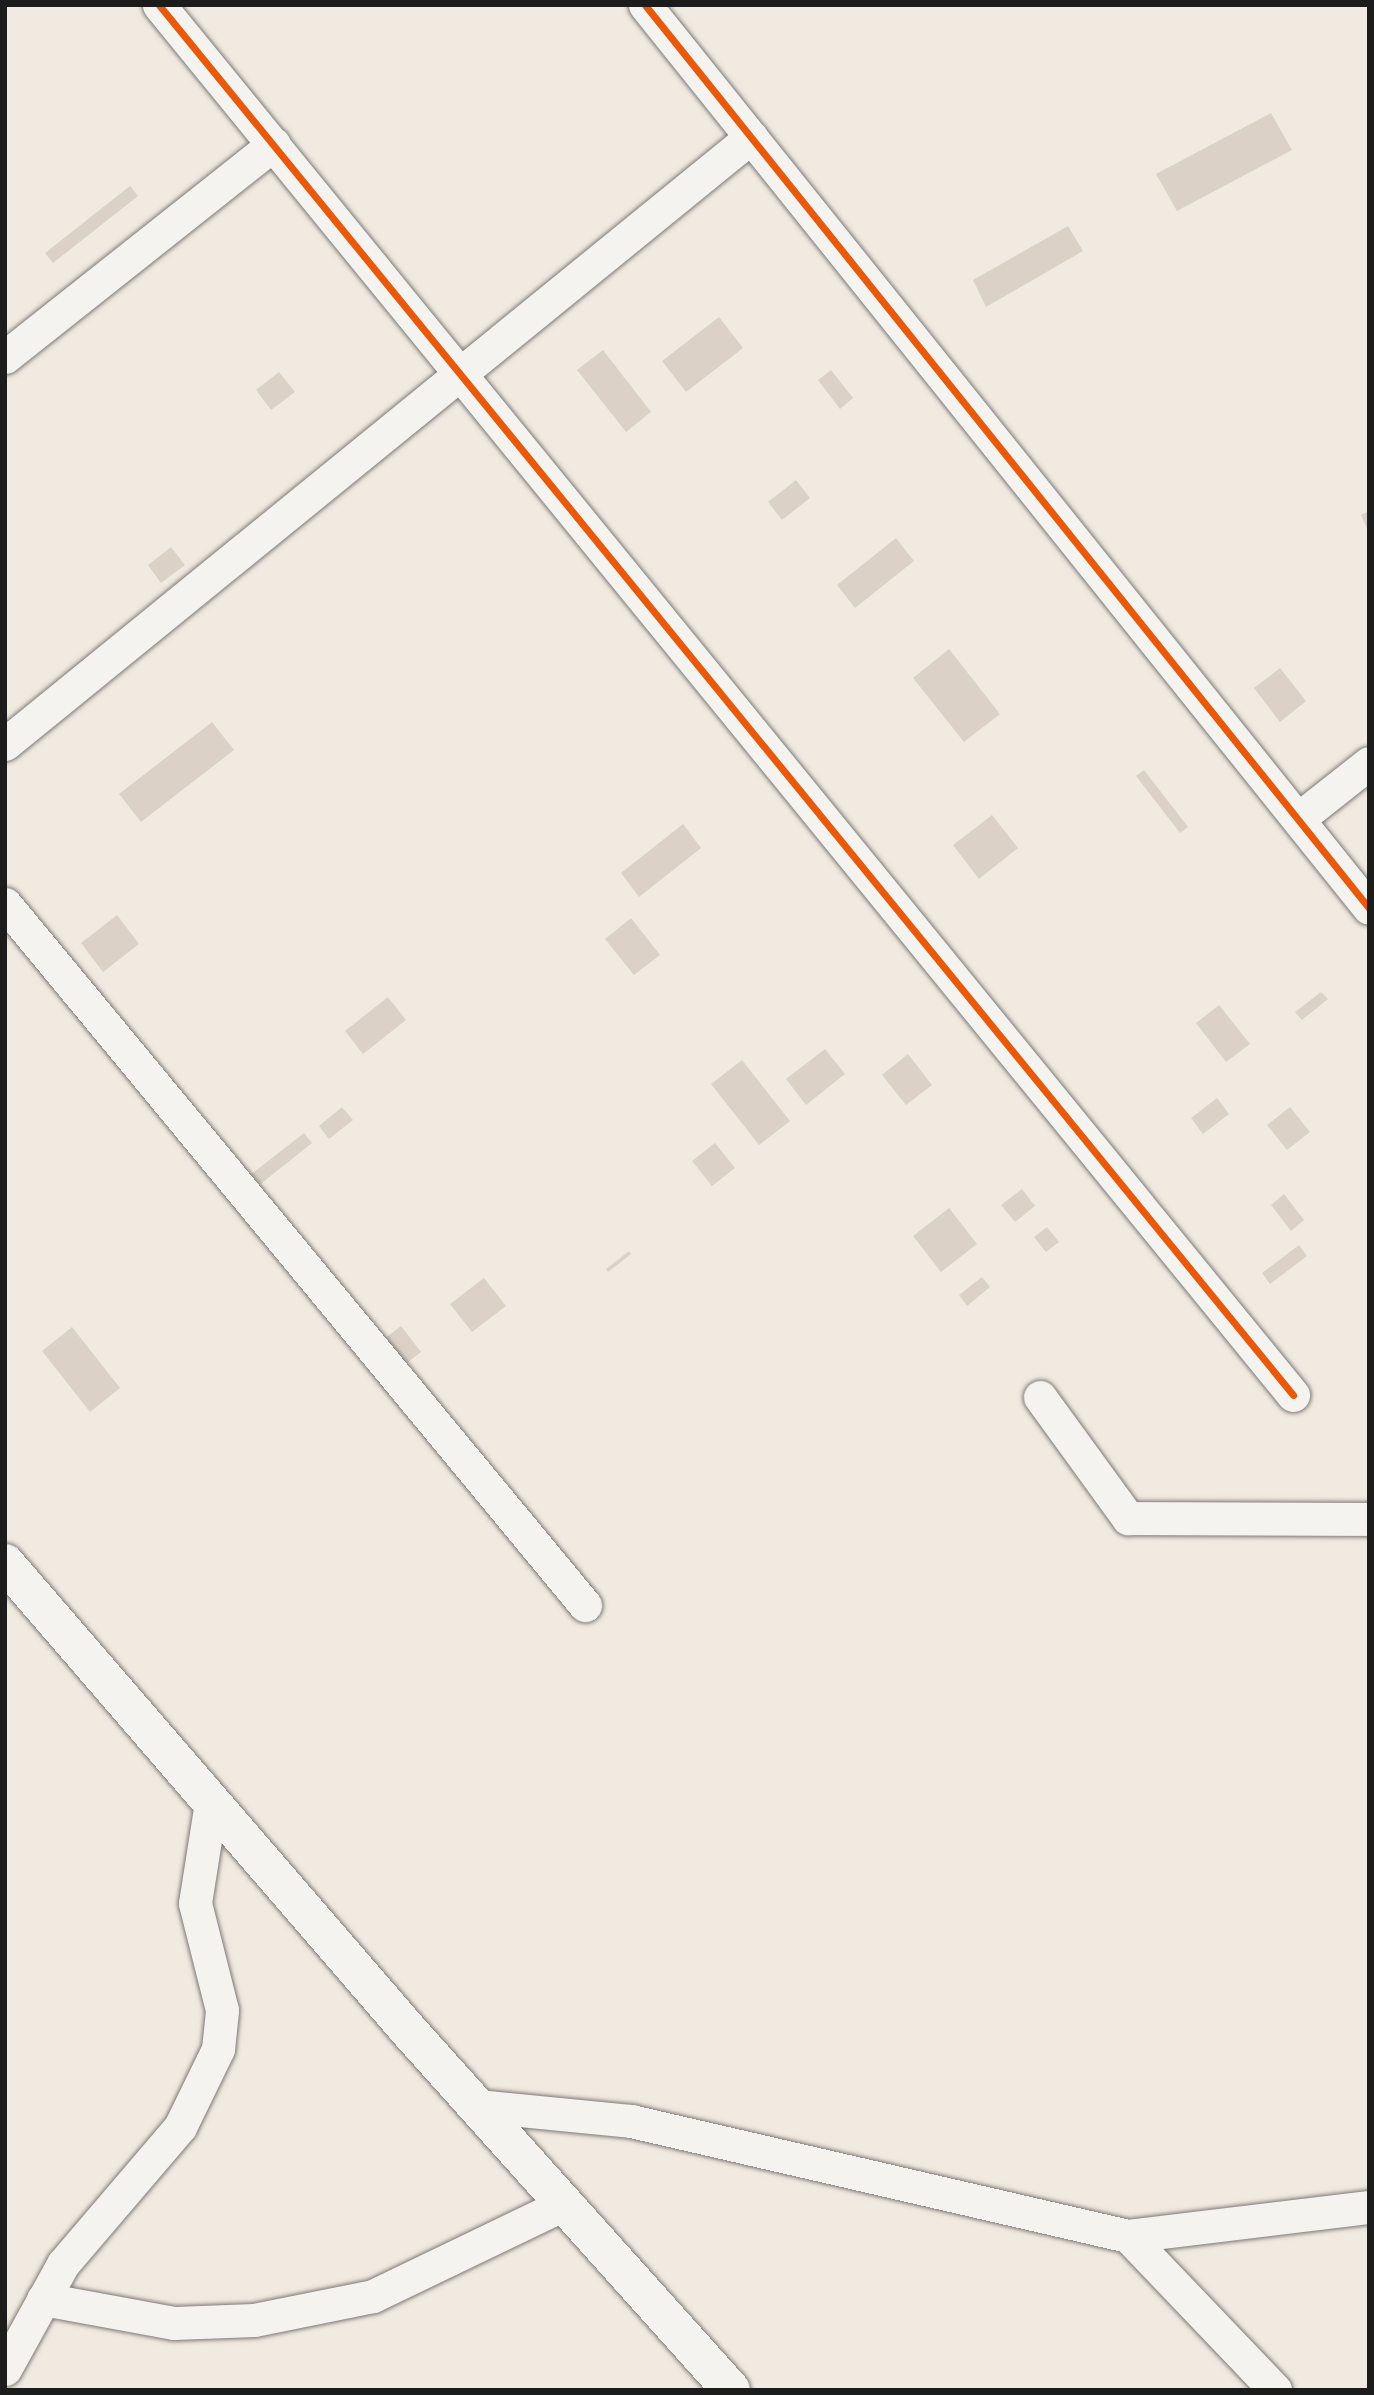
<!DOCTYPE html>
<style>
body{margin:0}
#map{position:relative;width:1374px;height:2395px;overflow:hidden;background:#f1eae1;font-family:Itim,sans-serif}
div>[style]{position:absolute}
.building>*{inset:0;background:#dcd1c6}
.roads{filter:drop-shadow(0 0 2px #7c7975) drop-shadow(0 0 2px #7c7975)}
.street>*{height:33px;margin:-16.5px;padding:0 16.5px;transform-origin:16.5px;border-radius:16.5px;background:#f5f3ef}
.secondary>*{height:38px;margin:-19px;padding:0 19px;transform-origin:19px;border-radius:19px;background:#f5f3ef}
.cycleway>*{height:7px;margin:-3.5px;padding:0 3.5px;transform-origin:3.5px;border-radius:3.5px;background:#e8590c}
span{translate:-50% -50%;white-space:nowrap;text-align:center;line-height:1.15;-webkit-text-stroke:5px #fbf7ec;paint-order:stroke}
.frame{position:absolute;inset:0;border:7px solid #1c1c1c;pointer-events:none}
</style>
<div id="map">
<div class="building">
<div style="clip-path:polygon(1271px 113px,1292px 150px,1177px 211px,1156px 174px)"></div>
<div style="clip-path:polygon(130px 186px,138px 196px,53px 263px,45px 253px)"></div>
<div style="clip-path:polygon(1068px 226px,1083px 251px,986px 307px,973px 280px)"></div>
<div style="clip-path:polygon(719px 317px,743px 348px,686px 392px,662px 361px)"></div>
<div style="clip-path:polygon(603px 350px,651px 412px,626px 432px,577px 370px)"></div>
<div style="clip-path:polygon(831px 370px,853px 398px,840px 409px,818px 380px)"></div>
<div style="clip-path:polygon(279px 372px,295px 392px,271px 410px,256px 390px)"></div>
<div style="clip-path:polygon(796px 480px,810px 498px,782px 520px,768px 502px)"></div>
<div style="clip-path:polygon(1369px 511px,1369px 533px,1361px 515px)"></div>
<div style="clip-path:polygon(896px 538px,914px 561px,855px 608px,837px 585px)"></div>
<div style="clip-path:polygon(171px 547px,185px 565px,161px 583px,148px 565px)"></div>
<div style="clip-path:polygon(949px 649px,1000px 714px,964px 742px,913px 678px)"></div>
<div style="clip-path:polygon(1280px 668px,1306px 701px,1280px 722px,1254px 688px)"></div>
<div style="clip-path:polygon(212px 722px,234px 750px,141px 822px,119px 794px)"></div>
<div style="clip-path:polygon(1144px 770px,1188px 827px,1180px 833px,1136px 776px)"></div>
<div style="clip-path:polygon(992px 815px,1018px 848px,979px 879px,953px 845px)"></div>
<div style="clip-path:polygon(683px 824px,701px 848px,639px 897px,621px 873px)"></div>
<div style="clip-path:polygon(117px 915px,139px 944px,103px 972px,81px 943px)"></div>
<div style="clip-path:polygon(631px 918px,660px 955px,634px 975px,605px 939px)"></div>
<div style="clip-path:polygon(1321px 992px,1328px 999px,1302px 1020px,1295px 1012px)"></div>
<div style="clip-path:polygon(388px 997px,406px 1020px,363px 1054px,345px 1031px)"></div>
<div style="clip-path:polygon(1219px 1005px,1250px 1044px,1226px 1062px,1196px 1023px)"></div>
<div style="clip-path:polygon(825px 1049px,845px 1074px,806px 1105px,786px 1079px)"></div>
<div style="clip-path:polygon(908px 1054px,932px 1085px,906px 1105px,882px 1075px)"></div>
<div style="clip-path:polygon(742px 1060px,790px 1121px,759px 1145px,711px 1084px)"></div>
<div style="clip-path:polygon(1217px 1098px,1229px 1114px,1203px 1134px,1191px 1118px)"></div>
<div style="clip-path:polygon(342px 1107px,353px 1120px,329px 1139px,319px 1126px)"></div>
<div style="clip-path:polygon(1290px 1107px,1310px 1132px,1287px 1150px,1267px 1125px)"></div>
<div style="clip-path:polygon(304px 1133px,312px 1143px,258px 1186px,250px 1175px)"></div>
<div style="clip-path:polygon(715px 1143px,735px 1168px,712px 1186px,692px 1161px)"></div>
<div style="clip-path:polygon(1022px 1189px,1035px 1206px,1015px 1222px,1001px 1205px)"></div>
<div style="clip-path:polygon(1284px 1194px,1304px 1220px,1291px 1231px,1271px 1205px)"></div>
<div style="clip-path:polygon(949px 1208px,977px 1244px,941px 1272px,913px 1236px)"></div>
<div style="clip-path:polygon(1047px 1227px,1059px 1242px,1046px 1252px,1034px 1237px)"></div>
<div style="clip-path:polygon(1299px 1245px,1307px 1256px,1270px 1284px,1262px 1273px)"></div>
<div style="clip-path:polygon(629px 1251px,631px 1254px,608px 1272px,606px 1269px)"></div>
<div style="clip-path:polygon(982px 1277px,990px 1287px,967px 1306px,959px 1295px)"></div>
<div style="clip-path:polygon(484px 1278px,506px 1306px,472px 1332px,450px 1304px)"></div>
<div style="clip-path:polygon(401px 1326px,421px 1352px,390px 1376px,370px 1350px)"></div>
<div style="clip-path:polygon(72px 1327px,120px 1388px,90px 1412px,42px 1351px)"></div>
</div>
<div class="roads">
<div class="street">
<div style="left:159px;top:5px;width:1794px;rotate:50.79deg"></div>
<div style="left:645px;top:5px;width:1157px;rotate:51.28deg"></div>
<div style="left:5px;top:357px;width:343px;rotate:-38.4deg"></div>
<div style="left:5px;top:744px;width:962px;rotate:-39.13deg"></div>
<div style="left:1298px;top:819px;width:90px;rotate:-38.3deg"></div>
<div style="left:5px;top:904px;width:910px;rotate:50.4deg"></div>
<div style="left:1040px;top:1397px;width:150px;rotate:54deg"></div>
<div style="left:1128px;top:1518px;width:241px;rotate:0.2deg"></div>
<div style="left:478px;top:2106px;width:154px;rotate:5.6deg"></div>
<div style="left:631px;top:2121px;width:510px;rotate:13.03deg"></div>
<div style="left:1128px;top:2236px;width:243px;rotate:-6.9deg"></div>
<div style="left:1128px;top:2236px;width:213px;rotate:46.3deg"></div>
<div style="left:43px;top:2299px;width:133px;rotate:10.4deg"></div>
<div style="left:174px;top:2323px;width:80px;rotate:-2.1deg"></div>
<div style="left:254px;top:2320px;width:121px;rotate:-11.4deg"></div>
<div style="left:373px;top:2296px;width:212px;rotate:-25.7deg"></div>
<div style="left:5px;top:2369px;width:120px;rotate:-61.1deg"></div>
<div style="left:63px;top:2264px;width:180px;rotate:-49.5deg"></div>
<div style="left:180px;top:2127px;width:87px;rotate:-64deg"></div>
<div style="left:218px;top:2049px;width:39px;rotate:-84deg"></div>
<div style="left:222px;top:2010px;width:110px;rotate:-104.2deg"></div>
<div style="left:195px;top:1903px;width:102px;rotate:-81deg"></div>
</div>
<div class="secondary">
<div style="left:5px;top:1563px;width:618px;rotate:49.2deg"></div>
<div style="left:409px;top:2031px;width:482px;rotate:48.1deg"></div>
</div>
</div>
<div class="cycleway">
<div style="left:159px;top:5px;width:1794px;rotate:50.79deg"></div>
<div style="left:645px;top:5px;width:1157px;rotate:51.28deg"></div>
</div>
<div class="frame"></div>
</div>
